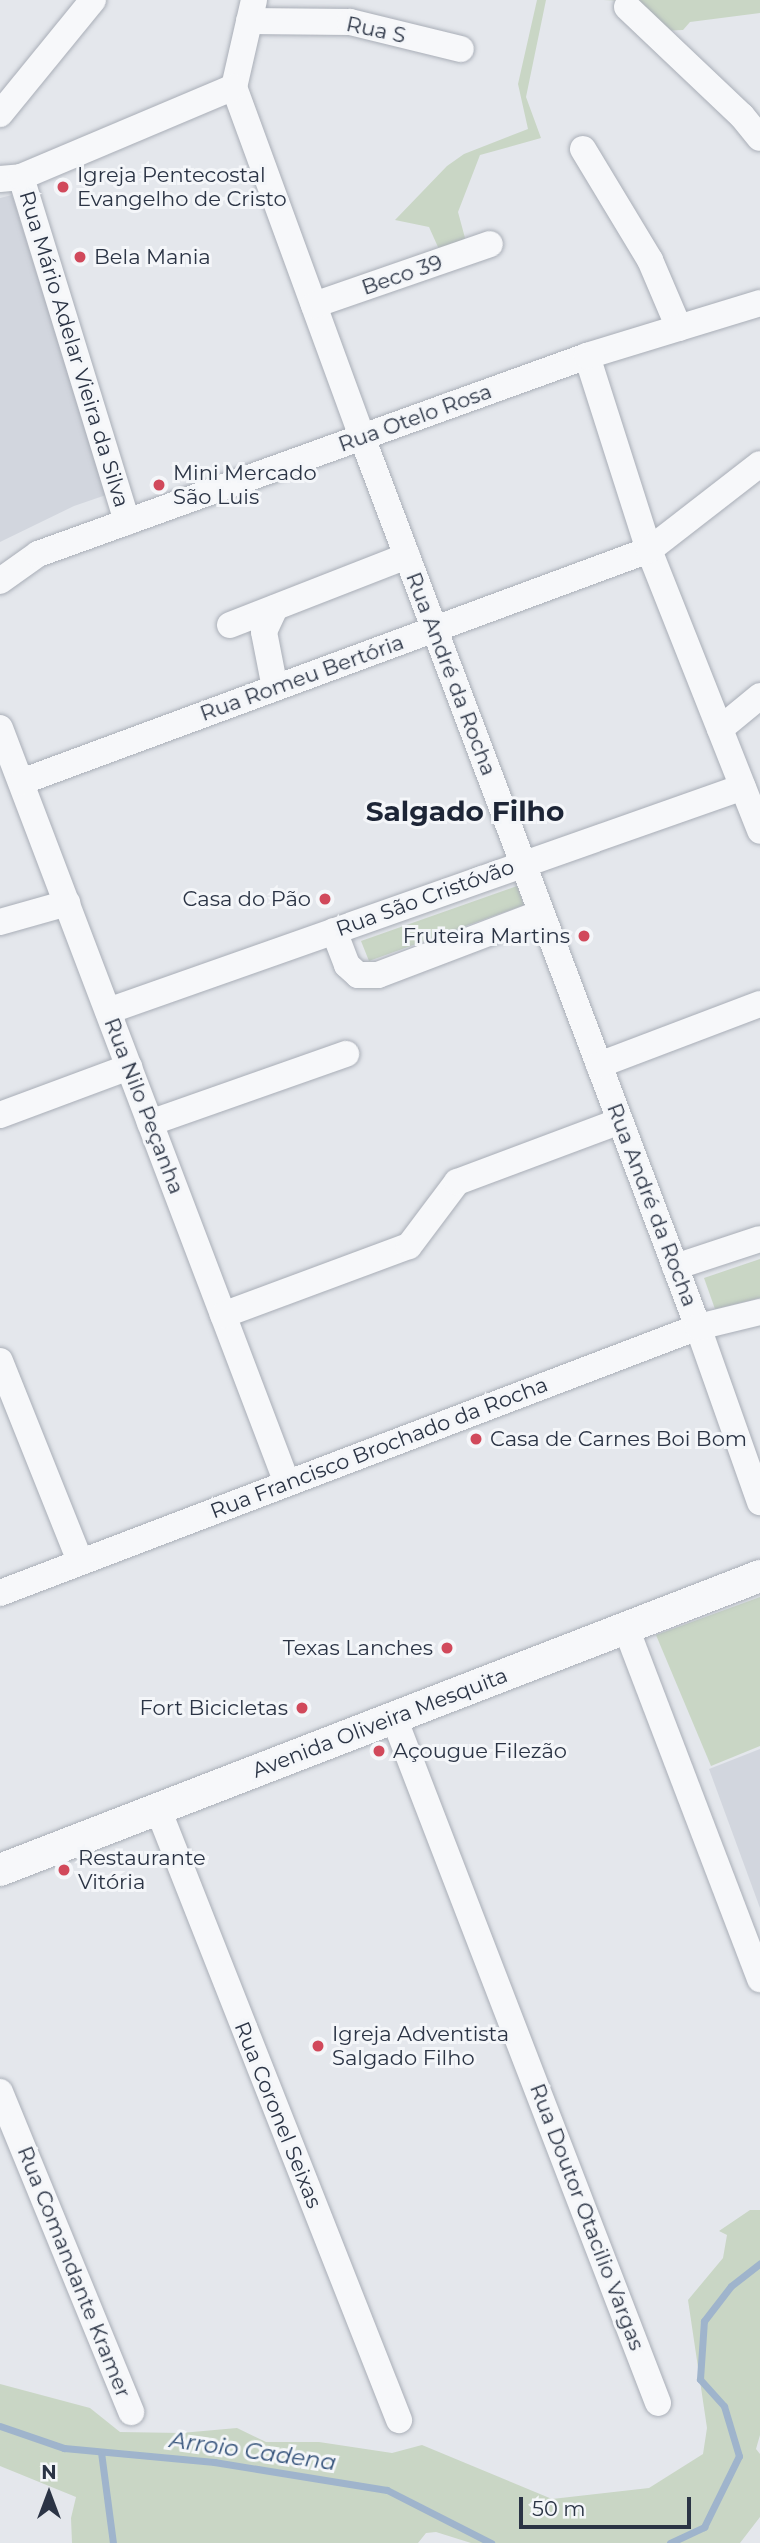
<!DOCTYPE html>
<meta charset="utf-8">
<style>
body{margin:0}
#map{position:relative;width:760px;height:2543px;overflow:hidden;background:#e4e7ec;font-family:Montserrat,sans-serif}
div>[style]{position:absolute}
.built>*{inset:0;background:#d2d6de}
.green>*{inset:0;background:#c9d6c5}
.stream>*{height:7px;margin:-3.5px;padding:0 3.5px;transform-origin:3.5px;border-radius:3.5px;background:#9fb4cc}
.roads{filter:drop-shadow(0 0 2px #a9aeb7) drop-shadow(0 0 2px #a9aeb7)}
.minor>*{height:26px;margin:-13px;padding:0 13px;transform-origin:13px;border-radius:13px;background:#f7f8fa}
.tertiary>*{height:32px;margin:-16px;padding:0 16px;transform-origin:16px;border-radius:16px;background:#f7f8fa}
.dots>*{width:19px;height:19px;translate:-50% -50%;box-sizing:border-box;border:4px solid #f4f6f9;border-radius:50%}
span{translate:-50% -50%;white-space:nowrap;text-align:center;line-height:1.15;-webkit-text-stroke:6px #f4f6f9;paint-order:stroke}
.street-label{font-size:21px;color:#2b3445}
.poi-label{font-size:21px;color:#2b3445}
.left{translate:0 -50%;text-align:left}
.right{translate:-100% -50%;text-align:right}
.water-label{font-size:23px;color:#34527a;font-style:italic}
.district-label{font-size:28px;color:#1d2536;font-weight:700}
.north{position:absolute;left:14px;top:2459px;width:70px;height:70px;-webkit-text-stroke:5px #f4f6f9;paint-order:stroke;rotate:0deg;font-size:19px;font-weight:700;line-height:28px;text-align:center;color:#2b3445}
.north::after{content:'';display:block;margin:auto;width:24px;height:32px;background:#2b3445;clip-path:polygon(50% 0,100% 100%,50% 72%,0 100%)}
.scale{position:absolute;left:519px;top:2497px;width:172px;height:32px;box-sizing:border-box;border:4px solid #2b3445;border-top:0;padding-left:9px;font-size:21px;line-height:24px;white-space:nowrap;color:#2b3445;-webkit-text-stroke:5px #f4f6f9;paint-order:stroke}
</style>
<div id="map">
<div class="built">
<div style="clip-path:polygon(12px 195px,106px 495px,74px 506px,0 542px,0 198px)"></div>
<div style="clip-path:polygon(760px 1749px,760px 1908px,709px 1769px)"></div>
</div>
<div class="green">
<div style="clip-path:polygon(537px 0,546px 0,526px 97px,541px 138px,480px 155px,458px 212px,465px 238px,456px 258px,438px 247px,429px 227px,395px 220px,447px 166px,464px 154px,528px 129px,518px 84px)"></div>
<div style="clip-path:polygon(603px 0,760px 0,760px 13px,690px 22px,683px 30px,658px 31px,627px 1px)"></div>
<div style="clip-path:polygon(517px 886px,524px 905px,369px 961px,361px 941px)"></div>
<div style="clip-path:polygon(760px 1259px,760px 1298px,715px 1309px,704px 1278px)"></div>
<div style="clip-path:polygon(760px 1597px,760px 1746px,711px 1766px,656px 1635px)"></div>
<div style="clip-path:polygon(750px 2210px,760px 2210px,760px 2435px,756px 2449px,760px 2454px,760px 2517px,740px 2543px,471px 2543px,436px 2532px,426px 2533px,418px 2543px,72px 2543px,71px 2518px,76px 2497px,0 2466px,0 2384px,90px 2408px,120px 2432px,181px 2433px,237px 2428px,266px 2442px,319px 2442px,392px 2453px,422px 2445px,552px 2499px,649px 2488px,703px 2454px,707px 2428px,688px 2300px,723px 2258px,727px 2235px,719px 2231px)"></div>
</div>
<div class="stream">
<div style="left:0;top:2426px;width:68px;rotate:19deg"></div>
<div style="left:64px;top:2448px;width:151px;rotate:5.3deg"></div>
<div style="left:214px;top:2462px;width:175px;rotate:9.2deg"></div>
<div style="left:387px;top:2490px;width:117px;rotate:27deg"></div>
<div style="left:101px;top:2452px;width:92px;rotate:82.5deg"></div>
<div style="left:670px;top:2543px;width:38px;rotate:-25deg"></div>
<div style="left:704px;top:2527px;width:79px;rotate:-63.8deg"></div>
<div style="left:739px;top:2456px;width:52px;rotate:-106.7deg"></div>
<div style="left:724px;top:2406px;width:36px;rotate:-132deg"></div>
<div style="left:700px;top:2379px;width:58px;rotate:-86.1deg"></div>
<div style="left:704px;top:2321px;width:44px;rotate:-52.4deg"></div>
<div style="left:731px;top:2286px;width:37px;rotate:-38deg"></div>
</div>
<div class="roads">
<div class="minor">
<div style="left:254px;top:0;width:89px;rotate:102.9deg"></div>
<div style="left:234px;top:87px;width:373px;rotate:69.9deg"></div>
<div style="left:362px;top:437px;width:951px;rotate:69.32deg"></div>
<div style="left:698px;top:1327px;width:186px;rotate:70.5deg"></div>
<div style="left:627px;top:7px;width:158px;rotate:43.5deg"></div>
<div style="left:742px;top:116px;width:28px;rotate:51deg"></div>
<div style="left:249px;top:21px;width:101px;rotate:0.6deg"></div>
<div style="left:350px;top:22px;width:114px;rotate:13.7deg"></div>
<div style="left:0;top:114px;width:147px;rotate:-50.8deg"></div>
<div style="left:583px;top:149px;width:130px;rotate:58.9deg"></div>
<div style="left:650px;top:260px;width:74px;rotate:66.9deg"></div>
<div style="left:21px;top:177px;width:361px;rotate:72.9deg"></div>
<div style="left:0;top:179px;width:21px;rotate:-5deg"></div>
<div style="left:21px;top:177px;width:231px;rotate:-22.9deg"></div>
<div style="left:314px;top:305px;width:186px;rotate:-19.1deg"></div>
<div style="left:587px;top:356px;width:204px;rotate:72.3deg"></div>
<div style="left:649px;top:550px;width:302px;rotate:68.4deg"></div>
<div style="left:0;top:581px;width:47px;rotate:-35.4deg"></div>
<div style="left:38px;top:554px;width:584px;rotate:-19.83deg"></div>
<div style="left:587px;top:356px;width:181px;rotate:-17deg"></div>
<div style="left:275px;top:608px;width:26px;rotate:115deg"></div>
<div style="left:264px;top:632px;width:57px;rotate:78.9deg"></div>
<div style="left:230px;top:625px;width:190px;rotate:-21.3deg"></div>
<div style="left:0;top:728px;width:808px;rotate:69.19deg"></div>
<div style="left:720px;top:729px;width:52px;rotate:-39.5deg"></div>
<div style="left:21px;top:782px;width:669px;rotate:-20.28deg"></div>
<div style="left:649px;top:550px;width:140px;rotate:-37.8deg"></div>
<div style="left:0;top:922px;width:70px;rotate:-15.8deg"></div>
<div style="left:334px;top:931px;width:36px;rotate:69deg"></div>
<div style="left:347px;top:965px;width:15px;rotate:42deg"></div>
<div style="left:358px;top:975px;width:20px"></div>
<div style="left:378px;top:975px;width:174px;rotate:-20.8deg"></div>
<div style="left:108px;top:1011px;width:673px;rotate:-19.43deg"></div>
<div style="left:599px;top:1065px;width:172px;rotate:-20.8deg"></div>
<div style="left:0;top:1115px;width:138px;rotate:-20.4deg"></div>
<div style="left:150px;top:1123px;width:208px;rotate:-19.4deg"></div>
<div style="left:675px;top:1267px;width:89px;rotate:-18.2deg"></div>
<div style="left:223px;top:1315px;width:198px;rotate:-20.4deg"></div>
<div style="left:409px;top:1246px;width:80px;rotate:-53.1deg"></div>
<div style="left:457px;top:1182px;width:174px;rotate:-20.5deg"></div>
<div style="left:0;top:1361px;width:215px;rotate:68.2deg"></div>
<div style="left:0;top:1593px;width:747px;rotate:-20.86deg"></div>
<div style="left:698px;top:1327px;width:64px;rotate:-13.6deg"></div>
<div style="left:626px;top:1628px;width:376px;rotate:69.1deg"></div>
<div style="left:394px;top:1718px;width:734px;rotate:68.92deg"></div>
<div style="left:158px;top:1809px;width:657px;rotate:68.47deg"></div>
<div style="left:0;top:2092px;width:346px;rotate:67.7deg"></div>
</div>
<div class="tertiary">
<div style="left:0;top:1870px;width:815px;rotate:-21.15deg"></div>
</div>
</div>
<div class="dots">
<div style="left:63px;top:187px;background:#d1495b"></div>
<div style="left:80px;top:257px;background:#d1495b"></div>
<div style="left:159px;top:485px;background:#d1495b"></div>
<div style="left:325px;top:899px;background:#d1495b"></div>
<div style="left:584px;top:936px;background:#d1495b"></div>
<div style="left:476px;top:1439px;background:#d1495b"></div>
<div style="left:447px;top:1648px;background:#d1495b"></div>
<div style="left:302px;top:1708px;background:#d1495b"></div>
<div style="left:379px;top:1751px;background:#d1495b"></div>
<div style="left:64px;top:1870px;background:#d1495b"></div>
<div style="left:318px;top:2046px;background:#d1495b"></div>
</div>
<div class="street-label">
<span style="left:376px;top:30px;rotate:12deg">Rua S</span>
<span style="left:402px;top:275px;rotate:-19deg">Beco 39</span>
<span style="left:74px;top:349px;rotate:73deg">Rua Mário Adelar Vieira da Silva</span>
<span style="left:415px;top:418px;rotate:-20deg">Rua Otelo Rosa</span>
<span style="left:451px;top:674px;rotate:69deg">Rua André da Rocha</span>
<span style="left:302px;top:678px;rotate:-20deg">Rua Romeu Bertória</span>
<span style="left:425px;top:898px;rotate:-20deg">Rua São Cristóvão</span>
<span style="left:144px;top:1106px;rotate:69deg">Rua Nilo Peçanha</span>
<span style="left:652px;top:1205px;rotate:69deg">Rua André da Rocha</span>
<span style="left:379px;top:1448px;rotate:-21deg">Rua Francisco Brochado da Rocha</span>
<span style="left:380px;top:1723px;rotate:-21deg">Avenida Oliveira Mesquita</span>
<span style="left:278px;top:2115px;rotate:68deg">Rua Coronel Seixas</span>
<span style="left:587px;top:2217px;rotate:69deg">Rua Doutor Otacilio Vargas</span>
<span style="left:74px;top:2272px;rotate:68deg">Rua Comandante Kramer</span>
</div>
<div class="poi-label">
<span class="left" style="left:77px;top:187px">Igreja Pentecostal<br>Evangelho de Cristo</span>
<span class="left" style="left:94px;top:257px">Bela Mania</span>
<span class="left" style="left:173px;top:485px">Mini Mercado<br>São Luis</span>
<span class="right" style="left:311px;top:899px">Casa do Pão</span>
<span class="right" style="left:570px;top:936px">Fruteira Martins</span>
<span class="left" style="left:490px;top:1439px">Casa de Carnes Boi Bom</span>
<span class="right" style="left:433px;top:1648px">Texas Lanches</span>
<span class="right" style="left:288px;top:1708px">Fort Bicicletas</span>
<span class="left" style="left:393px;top:1751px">Açougue Filezão</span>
<span class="left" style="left:78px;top:1870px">Restaurante<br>Vitória</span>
<span class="left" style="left:332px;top:2046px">Igreja Adventista<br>Salgado Filho</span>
</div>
<div class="water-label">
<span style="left:253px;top:2451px;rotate:8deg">Arroio Cadena</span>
</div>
<div class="district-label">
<span style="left:465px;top:811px">Salgado Filho</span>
</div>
<div class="north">N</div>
<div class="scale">50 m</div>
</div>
